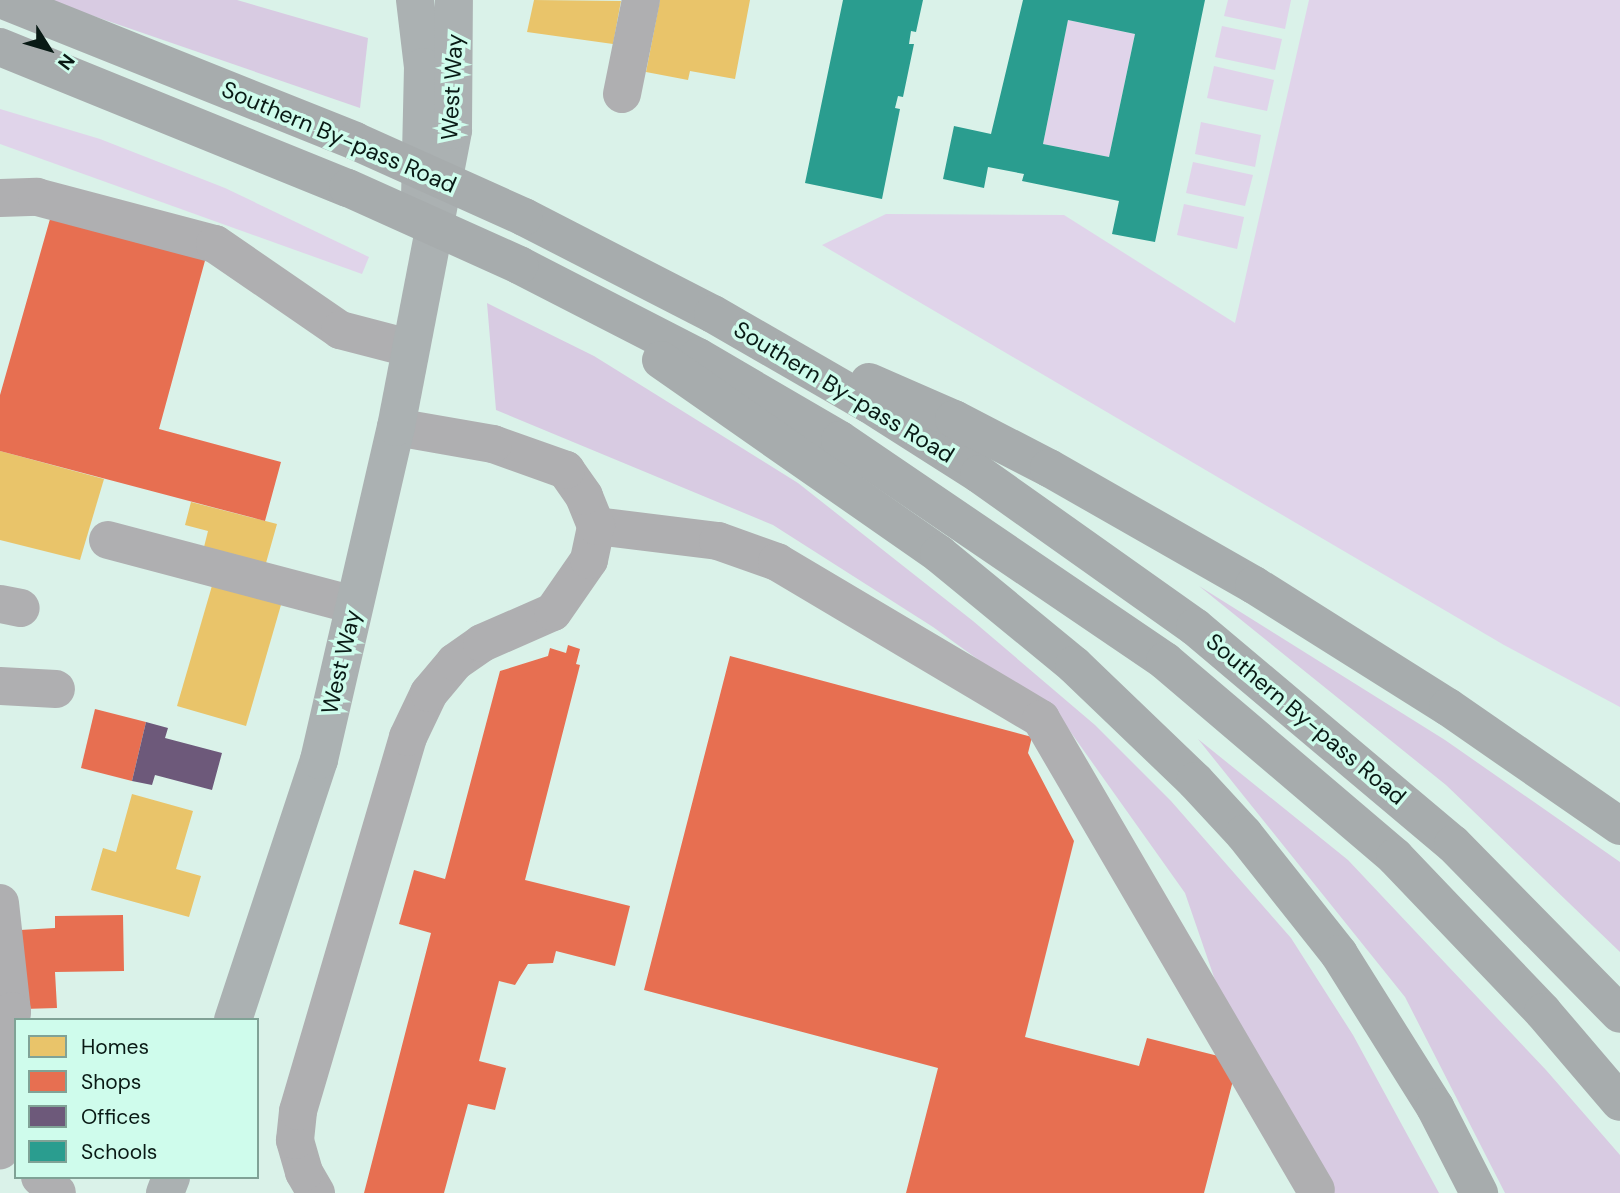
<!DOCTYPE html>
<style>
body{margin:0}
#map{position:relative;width:1620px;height:1193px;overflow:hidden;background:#daf2e9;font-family:"DM Sans",sans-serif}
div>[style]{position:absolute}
.green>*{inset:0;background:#e0d4ea}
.forest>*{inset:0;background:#d8cbe2}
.homes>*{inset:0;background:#e9c46a}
.shops>*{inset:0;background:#e76f51}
.offices>*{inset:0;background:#6d597a}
.schools>*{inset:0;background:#2a9d8f}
.minor>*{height:38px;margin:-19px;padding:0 19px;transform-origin:19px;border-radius:19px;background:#afafb1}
.major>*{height:38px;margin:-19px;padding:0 19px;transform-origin:19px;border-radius:19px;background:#abb1b2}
.highway>*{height:38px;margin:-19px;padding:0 19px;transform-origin:19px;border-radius:19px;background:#a7acad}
.highway-bridge>*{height:38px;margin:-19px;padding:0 19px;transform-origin:19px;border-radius:19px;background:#a7acad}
span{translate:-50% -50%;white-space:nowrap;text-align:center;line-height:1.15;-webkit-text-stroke:7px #cffcec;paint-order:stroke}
.street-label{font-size:23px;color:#091a15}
.legend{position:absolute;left:14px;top:1018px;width:245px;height:161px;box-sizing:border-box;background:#cffcec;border:2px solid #80a296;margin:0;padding:9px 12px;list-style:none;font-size:21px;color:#091a15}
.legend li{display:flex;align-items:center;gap:14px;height:35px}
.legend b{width:35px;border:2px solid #80a296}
.north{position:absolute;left:14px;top:14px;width:70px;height:70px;-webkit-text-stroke:5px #cffcec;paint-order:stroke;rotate:127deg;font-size:19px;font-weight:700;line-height:28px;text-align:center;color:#091a15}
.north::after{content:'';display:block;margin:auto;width:24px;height:32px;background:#091a15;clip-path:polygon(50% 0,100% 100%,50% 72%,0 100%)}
</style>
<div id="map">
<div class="green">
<div style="clip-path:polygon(1228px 0,1291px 0,1285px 29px,1224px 16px)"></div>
<div style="clip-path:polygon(1309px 0,1620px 0,1620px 707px,1504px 645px,822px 245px,886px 214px,1064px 215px,1235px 323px)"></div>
<div style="clip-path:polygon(1068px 20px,1135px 34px,1109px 157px,1043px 144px)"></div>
<div style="clip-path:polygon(1222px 26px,1282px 39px,1275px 70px,1215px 57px)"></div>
<div style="clip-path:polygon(1214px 66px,1274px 80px,1267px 111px,1207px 98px)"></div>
<div style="clip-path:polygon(0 109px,100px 139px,225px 188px,369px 257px,362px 274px,0 144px)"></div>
<div style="clip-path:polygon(1201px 122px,1261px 135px,1255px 167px,1195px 154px)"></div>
<div style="clip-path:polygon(1193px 162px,1253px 175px,1245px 206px,1186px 193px)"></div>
<div style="clip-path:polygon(1184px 204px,1244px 217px,1237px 249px,1177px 235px)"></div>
</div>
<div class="forest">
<div style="clip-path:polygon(47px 0,237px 0,368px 38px,360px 108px)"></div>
<div style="clip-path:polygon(487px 303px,594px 356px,798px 483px,973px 621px,1095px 725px,1171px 801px,1291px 938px,1353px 1035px,1439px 1193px,1328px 1193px,1235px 1038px,1185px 893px,1062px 720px,933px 627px,773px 525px,496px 410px)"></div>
<div style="clip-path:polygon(1199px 586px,1445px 740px,1620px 862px,1620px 952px,1446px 785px)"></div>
<div style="clip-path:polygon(1198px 739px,1348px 860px,1546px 1070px,1620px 1155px,1620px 1193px,1505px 1193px,1405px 997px)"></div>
</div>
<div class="homes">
<div style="clip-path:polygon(534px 0,621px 1px,613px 44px,527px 32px)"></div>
<div style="clip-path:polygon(660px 0,750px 0,735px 79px,690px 71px,688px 80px,646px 72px)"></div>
<div style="clip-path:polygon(0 451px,104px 479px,80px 560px,0 540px)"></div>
<div style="clip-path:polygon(191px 502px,277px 524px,266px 563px,204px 547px,208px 531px,185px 525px)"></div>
<div style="clip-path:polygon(216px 572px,285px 591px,246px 726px,177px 706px)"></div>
<div style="clip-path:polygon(132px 794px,193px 811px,176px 869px,201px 876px,189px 917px,91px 890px,103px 848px,116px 852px)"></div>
</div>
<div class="shops">
<div style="clip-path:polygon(52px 212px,206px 257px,159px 429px,281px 462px,265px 521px,0 451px,0 395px)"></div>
<div style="clip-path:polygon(568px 645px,580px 649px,576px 664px,580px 665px,525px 880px,630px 906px,615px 966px,556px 951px,553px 963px,528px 964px,515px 985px,499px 981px,479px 1061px,506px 1068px,495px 1110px,468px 1104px,444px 1193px,364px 1193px,431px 933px,399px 924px,414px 870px,445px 879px,500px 671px,548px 656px,550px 648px,566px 653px)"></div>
<div style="clip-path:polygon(730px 656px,1032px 737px,1028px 753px,1074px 841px,1025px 1037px,1139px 1066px,1147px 1038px,1238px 1061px,1204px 1193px,906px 1193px,938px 1068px,644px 990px)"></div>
<div style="clip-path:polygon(95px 709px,146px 722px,132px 781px,81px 768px)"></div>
<div style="clip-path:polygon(123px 915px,124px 971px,55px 972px,57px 1008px,23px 1009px,20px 930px,55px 928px,55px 916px)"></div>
</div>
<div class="offices">
<div style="clip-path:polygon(146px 722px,168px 728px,165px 738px,222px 753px,212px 790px,155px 775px,152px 785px,132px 781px)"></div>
</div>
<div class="schools">
<div style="clip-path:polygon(843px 0,923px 0,916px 32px,911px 31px,909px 44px,914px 44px,903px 97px,898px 96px,895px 108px,900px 109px,882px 199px,805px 183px)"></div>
<div style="clip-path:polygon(evenodd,1023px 0,1205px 0,1155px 242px,1112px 234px,1119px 201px,1022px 181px,1024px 174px,988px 167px,984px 188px,943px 179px,954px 126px,991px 134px,1023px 0,1068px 20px,1135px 34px,1109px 157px,1043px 144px,1068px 20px)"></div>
</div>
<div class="minor">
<div style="left:622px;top:94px;width:96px;rotate:-78.6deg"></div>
<div style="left:0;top:198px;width:37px;rotate:-2deg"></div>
<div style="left:37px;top:197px;width:184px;rotate:14.8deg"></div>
<div style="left:215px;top:244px;width:152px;rotate:34.5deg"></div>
<div style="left:340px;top:330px;width:71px;rotate:14.6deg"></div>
<div style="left:596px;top:526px;width:123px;rotate:7deg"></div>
<div style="left:718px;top:541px;width:63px;rotate:19.6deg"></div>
<div style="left:777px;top:562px;width:307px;rotate:30.7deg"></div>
<div style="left:1041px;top:719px;width:545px;rotate:59.72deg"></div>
<div style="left:108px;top:540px;width:254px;rotate:14.8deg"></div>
<div style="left:0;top:604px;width:21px;rotate:11deg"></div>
<div style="left:0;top:686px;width:56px;rotate:3.1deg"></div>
<div style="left:0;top:903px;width:109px;rotate:83.7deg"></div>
<div style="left:12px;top:1011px;width:140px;rotate:94.9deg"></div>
<div style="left:40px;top:1177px;width:23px;rotate:43deg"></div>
<div style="left:316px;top:1193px;width:24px;rotate:-120deg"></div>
<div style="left:304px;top:1172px;width:33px;rotate:-106deg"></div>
<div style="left:295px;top:1140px;width:29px;rotate:-84deg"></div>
<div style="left:298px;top:1111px;width:390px;rotate:-73.6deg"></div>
<div style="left:408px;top:737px;width:49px;rotate:-64.5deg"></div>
<div style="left:429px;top:693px;width:40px;rotate:-50deg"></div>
<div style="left:455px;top:662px;width:33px;rotate:-35deg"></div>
<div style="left:482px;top:643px;width:77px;rotate:-23.6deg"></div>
<div style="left:553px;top:612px;width:63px;rotate:-55.3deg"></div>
<div style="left:589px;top:560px;width:35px;rotate:-78deg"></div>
<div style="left:596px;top:526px;width:32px;rotate:-112deg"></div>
<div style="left:584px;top:496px;width:32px;rotate:-125deg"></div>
<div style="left:566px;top:470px;width:77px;rotate:-160.4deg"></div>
<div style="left:493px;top:444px;width:98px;rotate:-170.1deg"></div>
</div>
<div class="major">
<div style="left:415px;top:0;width:67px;rotate:83.2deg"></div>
<div style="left:423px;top:67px;width:133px;rotate:91.3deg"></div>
<div style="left:233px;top:1020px;width:274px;rotate:-71.7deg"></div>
<div style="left:319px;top:760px;width:342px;rotate:-77deg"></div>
<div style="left:396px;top:427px;width:302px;rotate:-79.1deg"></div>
<div style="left:453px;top:130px;width:130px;rotate:-89.6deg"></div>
<div style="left:165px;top:1193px;width:17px;rotate:-69deg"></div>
</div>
<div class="highway">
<div style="left:3px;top:0;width:379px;rotate:21.8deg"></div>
<div style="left:0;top:47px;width:375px;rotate:22.1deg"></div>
<div style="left:524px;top:217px;width:212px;rotate:27.2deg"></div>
<div style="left:713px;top:314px;width:180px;rotate:30deg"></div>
<div style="left:869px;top:404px;width:130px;rotate:32.5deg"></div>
<div style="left:979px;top:474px;width:265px;rotate:35.3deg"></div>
<div style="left:1195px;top:627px;width:337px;rotate:40.1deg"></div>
<div style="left:1453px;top:844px;width:238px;rotate:45.5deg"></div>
<div style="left:519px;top:265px;width:201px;rotate:27.2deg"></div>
<div style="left:698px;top:357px;width:164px;rotate:30.3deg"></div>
<div style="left:840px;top:440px;width:393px;rotate:34.2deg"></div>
<div style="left:1165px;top:661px;width:302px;rotate:40.4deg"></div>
<div style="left:1395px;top:857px;width:214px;rotate:46.3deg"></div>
<div style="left:1543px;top:1012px;width:118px;rotate:49.5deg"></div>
<div style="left:661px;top:360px;width:339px;rotate:34.9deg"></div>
<div style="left:939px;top:554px;width:175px;rotate:39.4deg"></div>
<div style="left:1074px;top:665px;width:168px;rotate:43.8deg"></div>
<div style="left:1195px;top:781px;width:72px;rotate:47.2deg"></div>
<div style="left:1244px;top:834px;width:153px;rotate:51.6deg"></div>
<div style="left:1339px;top:954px;width:181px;rotate:57.9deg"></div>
<div style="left:1435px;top:1107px;width:97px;rotate:62.9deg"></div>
<div style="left:869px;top:382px;width:93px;rotate:23.5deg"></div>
<div style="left:954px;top:419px;width:107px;rotate:27.3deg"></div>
<div style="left:1049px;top:468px;width:236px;rotate:29.7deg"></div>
<div style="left:1254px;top:585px;width:229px;rotate:32.2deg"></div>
<div style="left:1448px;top:707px;width:209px;rotate:34.7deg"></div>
</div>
<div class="highway-bridge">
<div style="left:355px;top:141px;width:185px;rotate:24.2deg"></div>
<div style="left:348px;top:188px;width:188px;rotate:24.2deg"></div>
</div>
<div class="street-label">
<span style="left:452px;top:87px;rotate:-87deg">West Way</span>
<span style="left:339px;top:137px;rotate:23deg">Southern By-pass Road</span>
<span style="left:844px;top:392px;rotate:31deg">Southern By-pass Road</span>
<span style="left:341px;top:662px;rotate:-77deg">West Way</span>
<span style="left:1306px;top:719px;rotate:40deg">Southern By-pass Road</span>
</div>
<ul class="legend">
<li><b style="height:19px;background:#e9c46a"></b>Homes</li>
<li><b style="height:19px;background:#e76f51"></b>Shops</li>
<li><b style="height:19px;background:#6d597a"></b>Offices</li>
<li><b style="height:19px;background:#2a9d8f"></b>Schools</li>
</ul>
<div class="north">N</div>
</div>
